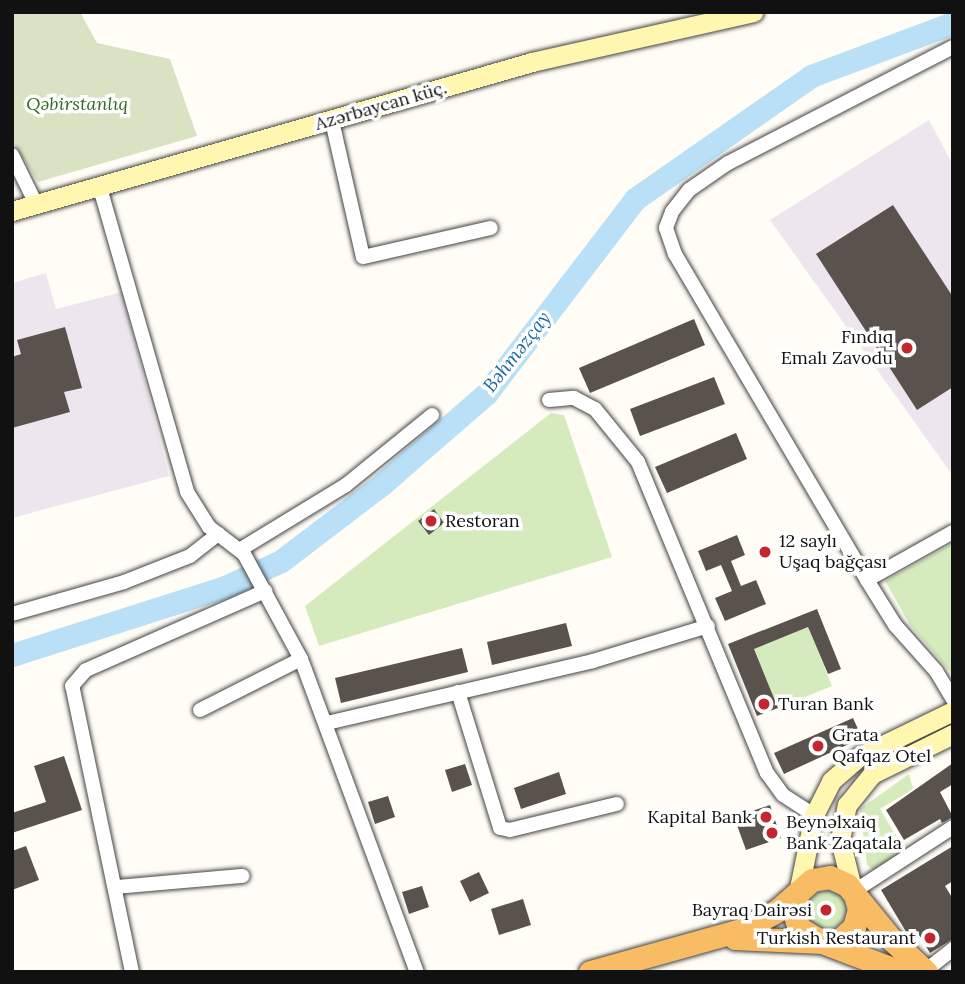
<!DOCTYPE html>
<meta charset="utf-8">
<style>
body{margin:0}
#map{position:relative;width:965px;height:984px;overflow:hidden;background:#fffdf5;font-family:Lora,serif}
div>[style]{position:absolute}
.industrial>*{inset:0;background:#eee6ef}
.green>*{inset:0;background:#d5ebbd}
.round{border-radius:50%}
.cemetery>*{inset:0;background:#d9e3c4}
.river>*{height:23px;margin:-11.5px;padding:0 11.5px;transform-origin:11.5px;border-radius:11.5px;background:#b9e0f7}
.building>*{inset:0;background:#5a524d}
.roads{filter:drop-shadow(0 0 2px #444) drop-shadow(0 0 2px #444)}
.minor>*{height:14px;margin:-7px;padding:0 7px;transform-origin:7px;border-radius:7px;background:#fff}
.secondary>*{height:19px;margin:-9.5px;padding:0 9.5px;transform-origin:9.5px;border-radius:9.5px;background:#fff6b0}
.trunk>*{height:23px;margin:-11.5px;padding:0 11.5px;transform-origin:11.5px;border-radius:11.5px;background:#f7bc64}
.dots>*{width:19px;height:19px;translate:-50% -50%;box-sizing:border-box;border:4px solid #fff;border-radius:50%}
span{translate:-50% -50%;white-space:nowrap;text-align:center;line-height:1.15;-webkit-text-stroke:7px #fff;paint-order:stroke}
.park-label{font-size:18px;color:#2f6b1f;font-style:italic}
.street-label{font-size:18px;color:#111}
.poi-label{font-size:18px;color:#111}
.right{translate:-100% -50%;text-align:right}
.left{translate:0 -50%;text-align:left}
.water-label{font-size:19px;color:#1768a6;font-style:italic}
.frame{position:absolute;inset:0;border:14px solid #111;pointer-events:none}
</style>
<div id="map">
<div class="industrial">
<div style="clip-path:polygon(929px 120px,953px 165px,953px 476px,770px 220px)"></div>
<div style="clip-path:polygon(46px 273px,56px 309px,122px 292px,169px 476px,12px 518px,12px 283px)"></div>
</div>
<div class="green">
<div style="clip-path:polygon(551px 413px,564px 415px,612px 557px,319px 646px,305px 606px)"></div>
<div style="clip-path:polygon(953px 543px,953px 675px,910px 625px,885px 581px)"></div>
<div style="clip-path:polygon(808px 627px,832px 686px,778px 708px,754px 649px)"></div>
<div style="clip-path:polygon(909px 774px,913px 789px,880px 809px,907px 854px,875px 871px,867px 865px,860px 809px)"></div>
<div class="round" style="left:808px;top:891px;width:38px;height:38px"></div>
</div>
<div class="cemetery">
<div style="clip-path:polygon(12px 12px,80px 12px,97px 43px,170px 59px,197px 136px,38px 182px,12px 140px)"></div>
</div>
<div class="river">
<div style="left:12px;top:655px;width:224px;rotate:-17.7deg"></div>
<div style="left:225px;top:587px;width:62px;rotate:-24.9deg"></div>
<div style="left:281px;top:561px;width:127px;rotate:-37.3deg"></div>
<div style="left:382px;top:484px;width:138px;rotate:-40.9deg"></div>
<div style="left:486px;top:394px;width:245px;rotate:-52.6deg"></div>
<div style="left:635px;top:199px;width:215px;rotate:-34.9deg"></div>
<div style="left:811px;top:76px;width:152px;rotate:-20.5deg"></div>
</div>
<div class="building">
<div style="clip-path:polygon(893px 205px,953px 297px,953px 387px,917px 410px,816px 254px)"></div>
<div style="clip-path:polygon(694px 319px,705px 345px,590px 393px,579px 368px)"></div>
<div style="clip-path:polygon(65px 327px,82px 388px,64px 392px,70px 412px,12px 428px,12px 357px,21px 354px,17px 340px)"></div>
<div style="clip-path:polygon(714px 377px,725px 404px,640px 436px,630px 409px)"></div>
<div style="clip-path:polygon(736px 433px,747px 459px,667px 493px,655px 467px)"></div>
<div style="clip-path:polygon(434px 509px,444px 523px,429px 535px,418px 521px)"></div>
<div style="clip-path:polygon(737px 535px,745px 555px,731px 561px,741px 586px,756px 580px,766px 604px,725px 621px,715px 598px,732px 591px,721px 565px,706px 571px,698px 551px)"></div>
<div style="clip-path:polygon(817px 609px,841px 669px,828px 674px,808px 627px,754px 649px,778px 708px,757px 716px,728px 644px)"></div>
<div style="clip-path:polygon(566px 623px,572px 646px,492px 665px,487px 642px)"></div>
<div style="clip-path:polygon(462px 648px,468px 672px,341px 703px,335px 678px)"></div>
<div style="clip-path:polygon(853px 718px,862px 738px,784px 774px,774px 753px)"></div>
<div style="clip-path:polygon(64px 756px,82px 810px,12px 833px,12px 813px,46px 802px,34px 766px)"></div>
<div style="clip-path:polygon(953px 763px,953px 784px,940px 792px,953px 817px,942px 823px,940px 819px,904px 840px,886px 810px)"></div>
<div style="clip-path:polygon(465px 764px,472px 785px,452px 792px,445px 770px)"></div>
<div style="clip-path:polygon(559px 772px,566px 794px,521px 809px,514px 788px)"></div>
<div style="clip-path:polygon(388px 796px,395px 817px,375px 824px,368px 802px)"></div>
<div style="clip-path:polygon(770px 805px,781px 838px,746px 850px,734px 817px)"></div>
<div style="clip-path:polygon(26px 846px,39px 880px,12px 890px,12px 851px)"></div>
<div style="clip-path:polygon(953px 846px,953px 881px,945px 886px,953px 899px,953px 939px,930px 953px,916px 930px,908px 935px,881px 890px)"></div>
<div style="clip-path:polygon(479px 872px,489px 893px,470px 902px,460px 881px)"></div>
<div style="clip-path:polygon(422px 886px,429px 907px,409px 914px,402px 892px)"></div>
<div style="clip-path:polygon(523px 899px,531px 925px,499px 935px,491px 909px)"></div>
</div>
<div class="roads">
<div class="minor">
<div style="left:953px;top:47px;width:253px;rotate:152.7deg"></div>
<div style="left:728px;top:163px;width:47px;rotate:145.3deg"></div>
<div style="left:689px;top:190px;width:28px;rotate:128deg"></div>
<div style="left:672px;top:212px;width:17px;rotate:111deg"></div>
<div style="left:666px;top:228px;width:28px;rotate:71deg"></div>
<div style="left:675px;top:254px;width:378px;rotate:59.5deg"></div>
<div style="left:867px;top:580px;width:53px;rotate:58.1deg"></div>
<div style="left:895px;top:625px;width:62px;rotate:48.3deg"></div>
<div style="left:936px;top:671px;width:33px;rotate:59deg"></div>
<div style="left:332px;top:121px;width:139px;rotate:77.2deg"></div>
<div style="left:363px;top:257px;width:131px;rotate:-12.8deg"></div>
<div style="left:12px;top:155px;width:57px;rotate:63.9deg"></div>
<div style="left:100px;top:188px;width:316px;rotate:74deg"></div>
<div style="left:187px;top:492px;width:41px;rotate:57.8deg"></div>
<div style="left:209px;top:527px;width:44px;rotate:37.6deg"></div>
<div style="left:244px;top:554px;width:119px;rotate:61.5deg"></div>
<div style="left:301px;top:659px;width:334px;rotate:69.7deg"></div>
<div style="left:549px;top:400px;width:25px;rotate:-5deg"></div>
<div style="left:574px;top:398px;width:24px;rotate:28deg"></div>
<div style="left:595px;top:409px;width:68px;rotate:50.9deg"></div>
<div style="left:638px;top:462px;width:337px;rotate:67.5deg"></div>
<div style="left:767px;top:773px;width:27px;rotate:54deg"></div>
<div style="left:783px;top:795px;width:37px;rotate:33deg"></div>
<div style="left:241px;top:549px;width:123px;rotate:-31.4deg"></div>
<div style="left:346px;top:485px;width:111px;rotate:-39.1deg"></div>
<div style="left:867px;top:580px;width:98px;rotate:-29.2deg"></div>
<div style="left:12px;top:614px;width:116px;rotate:-15.9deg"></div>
<div style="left:124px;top:582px;width:71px;rotate:-21.5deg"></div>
<div style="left:190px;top:556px;width:36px;rotate:-38deg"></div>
<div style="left:458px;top:692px;width:142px;rotate:72.8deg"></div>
<div style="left:500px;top:828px;width:10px;rotate:11deg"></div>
<div style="left:510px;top:830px;width:110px;rotate:-13.7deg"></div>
<div style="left:200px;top:710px;width:113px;rotate:-26.8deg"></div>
<div style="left:327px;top:723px;width:273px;rotate:-13.1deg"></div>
<div style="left:593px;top:661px;width:120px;rotate:-16.9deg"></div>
<div style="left:116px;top:887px;width:127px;rotate:-5deg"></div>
<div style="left:853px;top:892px;width:119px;rotate:-33deg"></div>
<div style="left:925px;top:971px;width:36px;rotate:-38deg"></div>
<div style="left:132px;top:972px;width:292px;rotate:-101.8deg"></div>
<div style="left:72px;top:686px;width:21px;rotate:-49deg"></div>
<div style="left:86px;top:670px;width:196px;rotate:-23.8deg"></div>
</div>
<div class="secondary">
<div style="left:12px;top:211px;width:541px;rotate:-15.99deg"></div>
<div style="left:532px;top:62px;width:227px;rotate:-12.7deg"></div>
<div style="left:853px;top:892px;width:54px;rotate:-104deg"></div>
<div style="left:840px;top:840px;width:36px;rotate:-79deg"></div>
<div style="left:847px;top:805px;width:40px;rotate:-51deg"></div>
<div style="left:872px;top:774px;width:90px;rotate:-26.3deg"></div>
<div style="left:798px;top:893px;width:80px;rotate:-78.4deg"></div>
<div style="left:814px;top:815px;width:38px;rotate:-63deg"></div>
<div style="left:831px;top:781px;width:38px;rotate:-41deg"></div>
<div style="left:860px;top:756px;width:103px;rotate:-25.8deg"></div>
</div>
<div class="trunk">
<div style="left:798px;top:893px;width:18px;rotate:106deg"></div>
<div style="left:793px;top:910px;width:19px;rotate:72deg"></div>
<div style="left:799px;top:928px;width:27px;rotate:31deg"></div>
<div style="left:822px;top:942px;width:18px;rotate:-6deg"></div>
<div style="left:840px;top:940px;width:19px;rotate:-43deg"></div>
<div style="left:854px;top:927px;width:19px;rotate:-74deg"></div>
<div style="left:859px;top:909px;width:15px;rotate:-106deg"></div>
<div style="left:735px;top:938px;width:87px;rotate:2.6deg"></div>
<div style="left:822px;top:942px;width:85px;rotate:20.8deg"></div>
<div style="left:590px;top:972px;width:160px;rotate:-15.6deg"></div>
<div style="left:744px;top:929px;width:39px;rotate:-29deg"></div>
<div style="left:778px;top:910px;width:45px;rotate:-41.4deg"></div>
<div style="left:812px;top:880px;width:18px;rotate:-9deg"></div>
<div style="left:830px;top:877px;width:19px;rotate:25deg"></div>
<div style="left:847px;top:885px;width:71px;rotate:50.7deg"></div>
<div style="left:892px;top:940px;width:47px;rotate:43.3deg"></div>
</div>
</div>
<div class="dots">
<div style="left:907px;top:348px;background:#c4262e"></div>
<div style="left:431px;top:521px;background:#c4262e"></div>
<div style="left:765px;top:552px;background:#c4262e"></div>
<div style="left:764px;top:704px;background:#c4262e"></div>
<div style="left:818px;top:746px;background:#c4262e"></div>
<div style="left:766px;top:817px;background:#c4262e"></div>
<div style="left:772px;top:833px;background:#c4262e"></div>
<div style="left:826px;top:910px;background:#c4262e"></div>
<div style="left:930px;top:938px;background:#c4262e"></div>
</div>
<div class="park-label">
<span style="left:77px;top:104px">Qəbirstanlıq</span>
</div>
<div class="street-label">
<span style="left:381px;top:106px;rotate:-16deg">Azərbaycan küç.</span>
</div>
<div class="poi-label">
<span class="right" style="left:893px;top:348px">Fındıq<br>Emalı Zavodu</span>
<span class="left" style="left:445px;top:521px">Restoran</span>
<span class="left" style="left:779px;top:552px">12 saylı<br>Uşaq bağçası</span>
<span class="left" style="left:778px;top:704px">Turan Bank</span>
<span class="left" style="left:832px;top:746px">Grata<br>Qafqaz Otel</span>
<span class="right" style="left:752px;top:817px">Kapital Bank</span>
<span class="left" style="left:786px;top:833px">Beynəlxaiq<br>Bank Zaqatala</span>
<span class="right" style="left:812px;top:910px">Bayraq Dairəsi</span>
<span class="right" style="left:916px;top:938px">Turkish Restaurant</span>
</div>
<div class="water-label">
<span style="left:517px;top:352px;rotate:-52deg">Bəhməzçay</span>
</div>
<div class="frame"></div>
</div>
